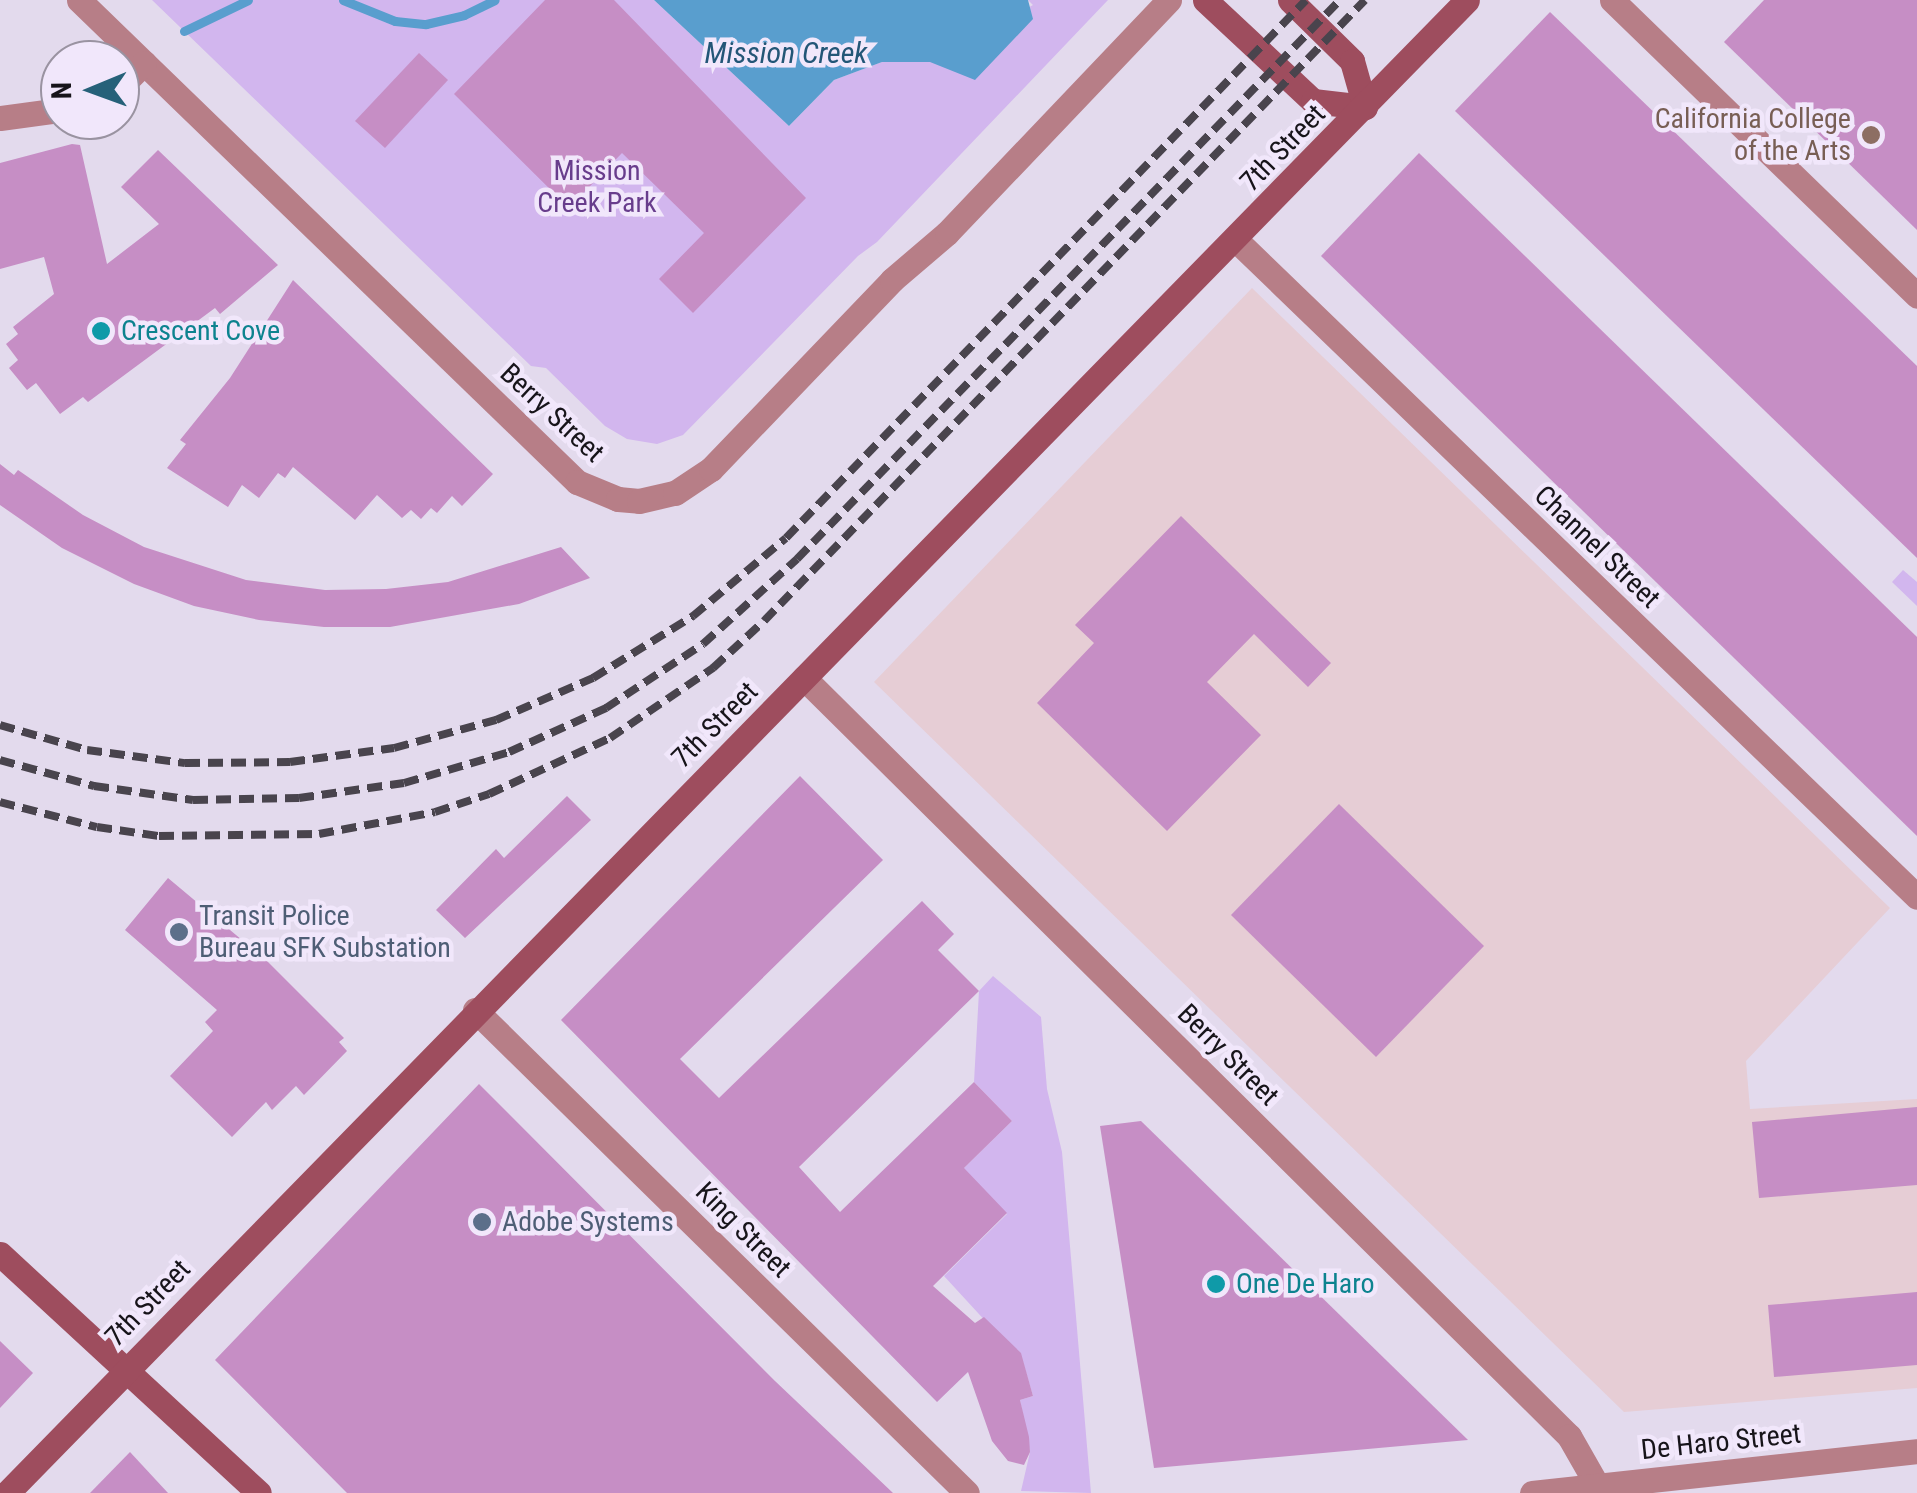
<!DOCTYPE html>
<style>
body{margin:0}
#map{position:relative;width:1917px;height:1493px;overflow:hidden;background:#e3daed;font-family:"Roboto Condensed",sans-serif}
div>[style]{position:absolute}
.industrial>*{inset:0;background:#e6cdd5}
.green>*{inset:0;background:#d2b6ee}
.water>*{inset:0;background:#599ece}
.stream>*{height:9px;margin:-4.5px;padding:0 4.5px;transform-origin:4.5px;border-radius:4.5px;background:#599ece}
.building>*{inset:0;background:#c68ec5}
.street>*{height:25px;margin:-12.5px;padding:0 12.5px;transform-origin:12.5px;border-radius:12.5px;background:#b77e87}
.secondary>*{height:25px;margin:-12.5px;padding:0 12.5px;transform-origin:12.5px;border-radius:12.5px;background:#9e4d5e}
.rail>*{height:8px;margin-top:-4px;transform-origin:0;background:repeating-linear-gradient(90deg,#49444d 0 15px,transparent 0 23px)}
.dots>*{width:28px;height:28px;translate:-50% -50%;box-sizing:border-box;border:5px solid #f1e7fb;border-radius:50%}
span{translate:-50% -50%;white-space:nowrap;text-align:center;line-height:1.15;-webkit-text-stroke:9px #f1e7fb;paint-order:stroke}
.education-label{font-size:28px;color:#785e54}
.right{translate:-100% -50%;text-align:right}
.street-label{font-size:28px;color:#17141a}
.park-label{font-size:28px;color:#683d8c}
.culture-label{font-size:28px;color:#0d838f}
.left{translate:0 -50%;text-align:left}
.service-label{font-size:28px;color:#4e5e75}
.water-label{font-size:30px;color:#235677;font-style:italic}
.north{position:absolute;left:40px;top:40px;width:100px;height:100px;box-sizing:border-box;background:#f1e7fb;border:2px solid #9a93a1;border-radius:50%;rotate:269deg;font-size:28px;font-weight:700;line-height:40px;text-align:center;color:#17141a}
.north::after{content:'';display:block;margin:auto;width:35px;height:45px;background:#266179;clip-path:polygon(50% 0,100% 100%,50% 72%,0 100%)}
</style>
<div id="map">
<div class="industrial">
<div style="clip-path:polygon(1252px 288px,1890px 908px,1746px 1061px,1750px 1109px,1917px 1099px,1917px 1388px,1624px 1412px,874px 682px)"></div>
</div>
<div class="green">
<div style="clip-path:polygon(152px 0,654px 0,789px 126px,834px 80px,882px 62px,930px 62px,1033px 5px,1028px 0,1108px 0,877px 242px,858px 256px,683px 435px,657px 444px,627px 439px,605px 426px,546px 368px,531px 366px)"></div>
<div style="clip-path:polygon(1903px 570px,1917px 582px,1917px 606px,1892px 582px)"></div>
<div style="clip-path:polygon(993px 976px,1041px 1017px,1047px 1089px,1062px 1152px,1091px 1493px,1021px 1491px,1030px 1452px,1020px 1400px,1033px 1396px,1023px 1362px,944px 1276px,1007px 1214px,963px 1169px,1012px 1121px,974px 1082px,979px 991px)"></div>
</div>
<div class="water">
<div style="clip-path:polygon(654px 0,1028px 0,1033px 19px,975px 80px,930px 62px,882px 62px,834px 80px,789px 126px)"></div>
</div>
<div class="stream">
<div style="left:343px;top:0;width:56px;rotate:22deg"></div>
<div style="left:395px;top:21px;width:31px;rotate:6deg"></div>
<div style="left:426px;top:24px;width:39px;rotate:-13deg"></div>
<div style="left:464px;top:15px;width:34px;rotate:-26deg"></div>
<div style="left:184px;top:31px;width:71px;rotate:-25.8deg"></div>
</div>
<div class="building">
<div style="clip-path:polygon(545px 0,614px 0,806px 198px,693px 313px,659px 279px,704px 233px,622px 153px,569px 208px,454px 94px)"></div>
<div style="clip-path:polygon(1764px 0,1917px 0,1917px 230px,1724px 42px)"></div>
<div style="clip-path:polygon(1550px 12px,1917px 366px,1917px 558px,1455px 111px)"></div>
<div style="clip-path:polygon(419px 53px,448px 80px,385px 148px,355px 121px)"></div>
<div style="clip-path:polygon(72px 144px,80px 145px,107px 264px,159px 224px,121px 187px,158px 150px,278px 265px,220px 314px,215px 308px,88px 402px,83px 397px,60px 414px,36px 383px,27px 390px,9px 368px,18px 360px,6px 344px,18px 334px,13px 327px,54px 294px,44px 257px,0 269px,0 163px)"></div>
<div style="clip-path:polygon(1419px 153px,1917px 637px,1917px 836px,1321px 256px)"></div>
<div style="clip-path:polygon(293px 280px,493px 474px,462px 506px,452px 496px,437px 513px,431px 508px,421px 519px,411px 510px,402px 518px,377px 495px,355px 520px,293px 467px,285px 478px,278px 473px,259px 498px,242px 485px,228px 507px,167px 468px,186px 444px,180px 440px,230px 378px)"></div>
<div style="clip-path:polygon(0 464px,14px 475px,18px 470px,83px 515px,144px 547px,246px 580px,325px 590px,386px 589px,448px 582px,561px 547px,590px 578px,519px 604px,390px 627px,324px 627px,259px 620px,194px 606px,134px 584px,62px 548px,0 505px)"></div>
<div style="clip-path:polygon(1181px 516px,1331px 663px,1308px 687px,1254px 634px,1207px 682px,1261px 735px,1167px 831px,1037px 703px,1094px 643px,1075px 625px)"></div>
<div style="clip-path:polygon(800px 776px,883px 860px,680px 1059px,719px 1098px,922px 901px,954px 934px,938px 950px,979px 991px,799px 1167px,840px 1212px,974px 1082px,1012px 1121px,964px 1168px,1007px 1213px,933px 1286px,975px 1323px,984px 1317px,1021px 1353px,1033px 1396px,1020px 1400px,1029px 1437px,1030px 1452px,1024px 1465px,1008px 1461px,992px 1441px,968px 1372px,937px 1402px,561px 1020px)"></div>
<div style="clip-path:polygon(567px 796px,591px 820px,465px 938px,436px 910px,496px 849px,504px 858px)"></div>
<div style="clip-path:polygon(1339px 804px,1484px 946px,1376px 1057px,1231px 915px)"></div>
<div style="clip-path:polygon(168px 878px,266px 960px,344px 1038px,339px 1042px,347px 1051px,304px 1095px,296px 1086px,272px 1110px,266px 1102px,232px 1137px,170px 1076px,213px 1031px,205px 1022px,217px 1010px,125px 930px)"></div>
<div style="clip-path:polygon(479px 1084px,775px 1381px,893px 1493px,347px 1493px,215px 1360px)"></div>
<div style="clip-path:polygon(1917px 1107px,1917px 1185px,1759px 1198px,1752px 1122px)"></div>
<div style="clip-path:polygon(1141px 1121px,1468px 1440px,1154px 1468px,1100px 1126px)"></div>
<div style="clip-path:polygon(1917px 1292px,1917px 1365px,1774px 1377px,1768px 1305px)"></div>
<div style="clip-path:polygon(0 1341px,33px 1373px,0 1408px)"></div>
<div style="clip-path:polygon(130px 1452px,168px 1493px,90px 1493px)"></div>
</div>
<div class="street">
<div style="left:79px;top:0;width:693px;rotate:44.06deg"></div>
<div style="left:577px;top:482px;width:44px;rotate:22.5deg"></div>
<div style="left:618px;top:499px;width:21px;rotate:5deg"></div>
<div style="left:639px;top:501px;width:37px;rotate:-13deg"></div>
<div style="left:675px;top:493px;width:43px;rotate:-33.7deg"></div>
<div style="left:711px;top:469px;width:262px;rotate:-46.2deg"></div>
<div style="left:892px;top:280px;width:72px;rotate:-40.5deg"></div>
<div style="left:947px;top:233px;width:322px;rotate:-46.4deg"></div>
<div style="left:1612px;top:0;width:425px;rotate:44.1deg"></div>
<div style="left:120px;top:87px;width:34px;rotate:-45deg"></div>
<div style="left:0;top:118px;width:61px;rotate:-7.6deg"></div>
<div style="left:1236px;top:240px;width:946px;rotate:43.97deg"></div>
<div style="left:804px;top:678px;width:1077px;rotate:44.74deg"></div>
<div style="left:1569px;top:1436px;width:56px;rotate:60.3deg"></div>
<div style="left:475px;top:1010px;width:689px;rotate:44.47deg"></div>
<div style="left:1532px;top:1493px;width:387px;rotate:-6.2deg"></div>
</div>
<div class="secondary">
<div style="left:1205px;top:0;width:148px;rotate:43.1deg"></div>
<div style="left:1313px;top:101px;width:52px;rotate:6.6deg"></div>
<div style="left:1290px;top:0;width:87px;rotate:44.5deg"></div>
<div style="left:1352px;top:61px;width:48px;rotate:74.2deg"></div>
<div style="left:0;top:1254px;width:352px;rotate:42.7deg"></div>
<div style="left:7px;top:1493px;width:2088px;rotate:-45.64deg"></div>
</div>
<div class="rail">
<div style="left:0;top:725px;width:91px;rotate:16deg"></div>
<div style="left:87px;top:750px;width:99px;rotate:7.6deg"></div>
<div style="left:185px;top:763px;width:105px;rotate:-0.5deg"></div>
<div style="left:290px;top:762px;width:105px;rotate:-7.7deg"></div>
<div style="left:394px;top:748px;width:106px;rotate:-15.4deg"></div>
<div style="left:496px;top:720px;width:106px;rotate:-23.4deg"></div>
<div style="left:593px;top:678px;width:118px;rotate:-31.8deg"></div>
<div style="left:693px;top:616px;width:121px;rotate:-40deg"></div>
<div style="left:786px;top:538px;width:748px;rotate:-45.97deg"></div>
<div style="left:0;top:760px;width:98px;rotate:15.5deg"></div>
<div style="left:94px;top:786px;width:100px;rotate:8deg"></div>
<div style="left:193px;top:800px;width:106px;rotate:-1.1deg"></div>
<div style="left:299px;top:798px;width:106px;rotate:-8.1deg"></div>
<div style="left:404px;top:783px;width:109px;rotate:-16.4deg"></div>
<div style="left:509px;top:752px;width:107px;rotate:-24.4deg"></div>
<div style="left:606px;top:708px;width:116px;rotate:-33.4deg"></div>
<div style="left:703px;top:644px;width:127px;rotate:-42.1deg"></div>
<div style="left:797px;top:559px;width:779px;rotate:-45.83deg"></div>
<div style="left:0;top:802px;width:100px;rotate:14.5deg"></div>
<div style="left:97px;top:827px;width:63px;rotate:8.3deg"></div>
<div style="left:159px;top:836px;width:160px;rotate:-0.7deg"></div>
<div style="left:319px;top:834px;width:118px;rotate:-10.7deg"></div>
<div style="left:435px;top:812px;width:57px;rotate:-18.4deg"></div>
<div style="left:489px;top:794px;width:133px;rotate:-24.8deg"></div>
<div style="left:610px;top:738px;width:125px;rotate:-34.2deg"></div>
<div style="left:713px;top:668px;width:69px;rotate:-42.7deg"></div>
<div style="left:764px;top:621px;width:864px;rotate:-45.94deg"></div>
</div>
<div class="dots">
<div style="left:1871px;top:135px;background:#8d6e63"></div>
<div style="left:101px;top:331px;background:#0f9aa8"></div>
<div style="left:179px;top:932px;background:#5c6f8a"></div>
<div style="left:482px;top:1222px;background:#5c6f8a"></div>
<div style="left:1216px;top:1284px;background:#0f9aa8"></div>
</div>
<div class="education-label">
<span class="right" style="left:1851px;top:135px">California College<br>of the Arts</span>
</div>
<div class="street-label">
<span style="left:1283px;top:148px;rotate:-46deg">7th Street</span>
<span style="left:552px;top:413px;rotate:43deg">Berry Street</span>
<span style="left:1597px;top:547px;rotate:44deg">Channel Street</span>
<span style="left:715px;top:725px;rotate:-45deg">7th Street</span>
<span style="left:1228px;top:1055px;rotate:45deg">Berry Street</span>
<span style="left:743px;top:1230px;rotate:45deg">King Street</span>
<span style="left:148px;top:1303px;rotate:-46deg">7th Street</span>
<span style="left:1721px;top:1442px;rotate:-6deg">De Haro Street</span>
</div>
<div class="park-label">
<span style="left:597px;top:187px">Mission<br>Creek Park</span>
</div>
<div class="culture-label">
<span class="left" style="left:121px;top:331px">Crescent Cove</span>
<span class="left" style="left:1236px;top:1284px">One De Haro</span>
</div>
<div class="service-label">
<span class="left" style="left:199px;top:932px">Transit Police<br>Bureau SFK Substation</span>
<span class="left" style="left:502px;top:1222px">Adobe Systems</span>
</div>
<div class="water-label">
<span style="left:786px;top:53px">Mission Creek</span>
</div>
<div class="north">N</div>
</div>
